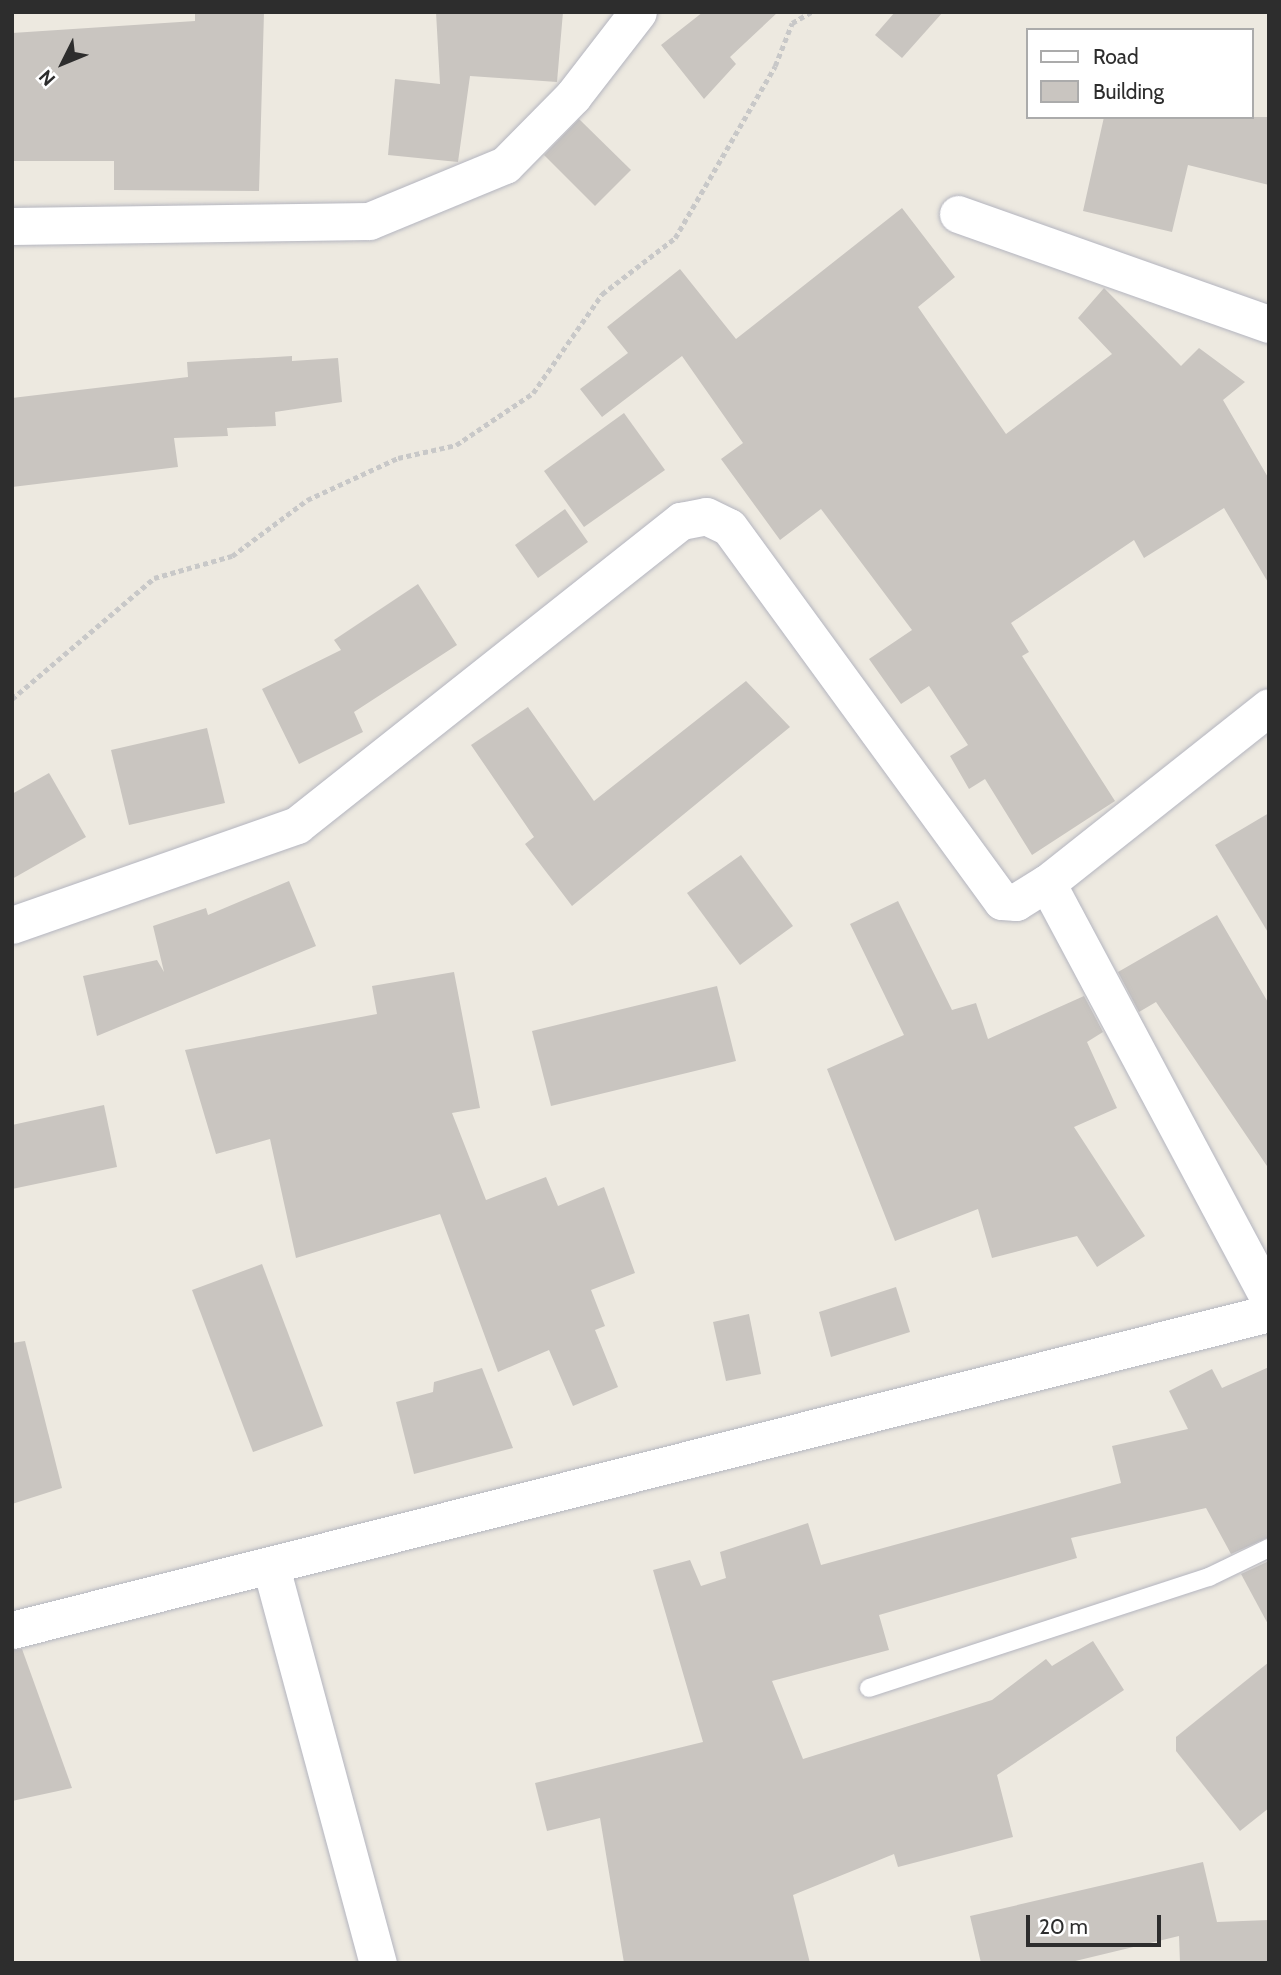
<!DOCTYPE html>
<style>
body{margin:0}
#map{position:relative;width:1281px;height:1975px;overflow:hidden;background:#ede9e0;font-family:Cabin,sans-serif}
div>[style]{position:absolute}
.building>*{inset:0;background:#c9c5c0}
.path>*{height:4.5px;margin-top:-2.25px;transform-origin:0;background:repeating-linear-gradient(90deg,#c8c8c8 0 5px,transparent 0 8.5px)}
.roads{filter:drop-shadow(0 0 2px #b4b5bf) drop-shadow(0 0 2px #b4b5bf)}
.service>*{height:18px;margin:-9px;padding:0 9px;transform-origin:9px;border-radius:9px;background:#fff}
.minor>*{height:37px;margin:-18.5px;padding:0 18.5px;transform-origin:18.5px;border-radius:18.5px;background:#fff}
span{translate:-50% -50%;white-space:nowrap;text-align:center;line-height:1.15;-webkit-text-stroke:7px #fff;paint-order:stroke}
.frame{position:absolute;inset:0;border:14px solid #2d2d2d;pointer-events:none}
.legend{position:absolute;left:1026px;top:28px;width:228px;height:91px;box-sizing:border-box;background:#fff;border:2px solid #ababab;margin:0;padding:9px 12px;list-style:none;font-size:21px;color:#2d2d2d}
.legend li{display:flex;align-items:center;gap:14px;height:35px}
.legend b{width:35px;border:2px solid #ababab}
.north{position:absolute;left:28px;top:28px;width:70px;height:70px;-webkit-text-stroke:5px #fff;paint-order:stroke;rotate:227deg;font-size:19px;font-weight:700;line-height:28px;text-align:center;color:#2d2d2d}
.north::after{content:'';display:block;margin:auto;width:24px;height:32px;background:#2d2d2d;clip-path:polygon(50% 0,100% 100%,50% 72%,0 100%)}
.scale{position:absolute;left:1026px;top:1915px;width:135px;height:32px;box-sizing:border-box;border:4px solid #2d2d2d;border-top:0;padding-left:9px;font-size:21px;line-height:24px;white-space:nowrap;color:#2d2d2d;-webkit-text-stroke:5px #fff;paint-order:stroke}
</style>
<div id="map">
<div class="building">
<div style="clip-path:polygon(195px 12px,264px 12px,259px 191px,114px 190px,114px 161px,12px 161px,12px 33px,195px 21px)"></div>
<div style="clip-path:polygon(436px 12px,563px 12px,557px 82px,470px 76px,458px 162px,388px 155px,395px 79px,440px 84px)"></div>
<div style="clip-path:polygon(703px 12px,778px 12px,730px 57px,736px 64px,704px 99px,661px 45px)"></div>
<div style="clip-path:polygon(895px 12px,943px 12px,902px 58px,875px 35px)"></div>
<div style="clip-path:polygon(1104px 117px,1269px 117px,1269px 185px,1188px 165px,1172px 232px,1083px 211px)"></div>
<div style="clip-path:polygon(579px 119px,631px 170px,595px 206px,544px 155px)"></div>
<div style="clip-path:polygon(902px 208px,955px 277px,918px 307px,1006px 434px,1112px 354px,1078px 318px,1104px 288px,1181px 366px,1199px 348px,1245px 382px,1223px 400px,1269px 479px,1269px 584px,1224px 508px,1144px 558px,1134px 540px,1011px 623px,1029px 652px,1022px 656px,1115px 801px,1032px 855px,985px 779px,969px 789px,950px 756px,968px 745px,929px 686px,901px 704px,869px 659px,912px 630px,821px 509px,780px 540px,721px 459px,743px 443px,682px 356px,602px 417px,580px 389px,628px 353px,607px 327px,680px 269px,736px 339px)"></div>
<div style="clip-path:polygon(292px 356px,292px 361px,338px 358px,342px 402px,275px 412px,276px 426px,227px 428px,228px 436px,174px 438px,178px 467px,12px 487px,12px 398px,188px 377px,187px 362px)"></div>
<div style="clip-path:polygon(624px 413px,665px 470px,584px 527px,544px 471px)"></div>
<div style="clip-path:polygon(565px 509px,588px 542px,538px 578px,515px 545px)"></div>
<div style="clip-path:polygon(418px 584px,457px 645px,354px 712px,363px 732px,299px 764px,262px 689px,341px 650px,334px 640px)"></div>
<div style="clip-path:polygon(746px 681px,790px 727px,572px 906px,525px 844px,534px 837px,471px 745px,528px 707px,594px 801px)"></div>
<div style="clip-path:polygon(207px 728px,225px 803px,129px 825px,111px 750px)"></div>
<div style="clip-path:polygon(49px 773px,86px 837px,12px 879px,12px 794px)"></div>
<div style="clip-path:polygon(1269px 813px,1269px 934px,1215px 845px)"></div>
<div style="clip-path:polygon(741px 855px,793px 926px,740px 965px,687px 893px)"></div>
<div style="clip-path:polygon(289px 881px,316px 946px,97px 1036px,83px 976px,157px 960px,164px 972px,153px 926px,206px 908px,208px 915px)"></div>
<div style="clip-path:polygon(898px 901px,952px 1010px,976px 1003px,988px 1039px,1084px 996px,1103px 1032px,1087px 1042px,1117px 1108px,1074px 1127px,1145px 1236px,1097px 1267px,1077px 1236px,992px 1258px,978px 1209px,895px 1241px,827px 1069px,904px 1035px,850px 924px)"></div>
<div style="clip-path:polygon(1217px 915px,1269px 1004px,1269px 1169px,1156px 1002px,1139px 1012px,1118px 972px)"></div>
<div style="clip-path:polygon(454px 972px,480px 1108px,452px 1113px,486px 1200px,546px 1177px,558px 1206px,604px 1187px,635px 1273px,591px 1290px,605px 1326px,595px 1330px,618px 1387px,573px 1406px,549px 1350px,498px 1372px,440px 1214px,296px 1258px,270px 1139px,216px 1154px,185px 1050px,377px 1014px,372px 986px)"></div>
<div style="clip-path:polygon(717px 986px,736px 1061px,551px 1106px,532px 1031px)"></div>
<div style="clip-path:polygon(104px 1105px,117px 1167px,12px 1189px,12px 1125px)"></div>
<div style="clip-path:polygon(262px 1264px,323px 1426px,253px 1452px,192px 1290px)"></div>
<div style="clip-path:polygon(896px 1287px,910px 1332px,831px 1357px,819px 1312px)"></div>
<div style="clip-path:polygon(749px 1314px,761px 1374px,726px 1381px,713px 1322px)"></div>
<div style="clip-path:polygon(25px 1341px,62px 1488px,12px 1504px,12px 1343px)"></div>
<div style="clip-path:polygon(1269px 1367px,1269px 1537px,1231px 1554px,1206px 1508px,1071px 1538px,1077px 1558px,879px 1615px,889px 1650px,772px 1681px,803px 1759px,992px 1700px,1046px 1659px,1052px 1666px,1093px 1641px,1124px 1690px,997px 1775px,1013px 1837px,898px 1867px,894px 1854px,793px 1895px,810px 1963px,624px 1963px,600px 1818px,547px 1831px,535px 1783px,703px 1742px,653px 1570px,690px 1560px,701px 1586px,726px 1578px,720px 1552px,808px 1523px,821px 1565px,1121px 1483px,1112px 1446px,1188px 1429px,1169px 1391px,1212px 1369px,1222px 1388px)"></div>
<div style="clip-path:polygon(482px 1368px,513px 1448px,414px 1474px,396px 1402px,433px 1392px,434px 1382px)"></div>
<div style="clip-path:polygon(1269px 1561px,1269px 1626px,1241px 1574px)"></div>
<div style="clip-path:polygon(22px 1649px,72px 1788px,12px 1801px,12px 1650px)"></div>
<div style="clip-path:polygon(1269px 1662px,1269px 1808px,1240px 1831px,1176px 1751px,1176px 1737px)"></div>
<div style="clip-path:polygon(1203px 1862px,1217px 1922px,1269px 1920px,1269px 1963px,1180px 1963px,1179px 1936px,1067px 1963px,981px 1963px,970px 1916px)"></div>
</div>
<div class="path">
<div style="left:12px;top:699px;width:187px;rotate:-40.4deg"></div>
<div style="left:154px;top:578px;width:81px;rotate:-15.8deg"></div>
<div style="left:232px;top:556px;width:94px;rotate:-36.7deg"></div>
<div style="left:307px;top:500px;width:100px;rotate:-24.8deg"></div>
<div style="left:398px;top:458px;width:59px;rotate:-12.6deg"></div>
<div style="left:456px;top:445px;width:93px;rotate:-34deg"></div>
<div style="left:533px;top:393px;width:121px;rotate:-55.1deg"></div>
<div style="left:602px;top:294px;width:92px;rotate:-37.5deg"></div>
<div style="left:675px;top:238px;width:199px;rotate:-59.8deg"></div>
<div style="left:775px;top:66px;width:46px;rotate:-68.4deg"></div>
<div style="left:792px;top:23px;width:22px;rotate:-30deg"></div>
</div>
<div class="roads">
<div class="service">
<div style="left:869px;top:1688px;width:358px;rotate:-18.1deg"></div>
<div style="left:1209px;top:1577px;width:67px;rotate:-25.8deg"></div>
</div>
<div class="minor">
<div style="left:958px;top:214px;width:330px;rotate:19.5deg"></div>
<div style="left:12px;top:226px;width:357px;rotate:-0.8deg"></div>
<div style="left:369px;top:221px;width:147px;rotate:-22.4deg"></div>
<div style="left:505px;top:165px;width:97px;rotate:-45.4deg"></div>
<div style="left:573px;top:96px;width:106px;rotate:-52.3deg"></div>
<div style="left:1047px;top:883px;width:472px;rotate:61.9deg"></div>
<div style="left:12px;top:925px;width:302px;rotate:-19.3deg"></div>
<div style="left:297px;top:825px;width:490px;rotate:-38.4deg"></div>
<div style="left:681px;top:521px;width:25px;rotate:-11deg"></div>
<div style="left:706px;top:516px;width:25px;rotate:26deg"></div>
<div style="left:729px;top:527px;width:463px;rotate:53.9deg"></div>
<div style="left:1002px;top:901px;width:14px;rotate:4deg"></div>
<div style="left:1016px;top:902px;width:36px;rotate:-32deg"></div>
<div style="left:1047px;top:883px;width:283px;rotate:-38.4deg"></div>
<div style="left:271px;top:1567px;width:410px;rotate:74.9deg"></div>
<div style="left:12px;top:1630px;width:1296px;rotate:-14.15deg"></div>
</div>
</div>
<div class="frame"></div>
<ul class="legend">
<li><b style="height:9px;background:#fff"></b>Road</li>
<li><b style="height:19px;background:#c9c5c0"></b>Building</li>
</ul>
<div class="north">N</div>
<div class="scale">20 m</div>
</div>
